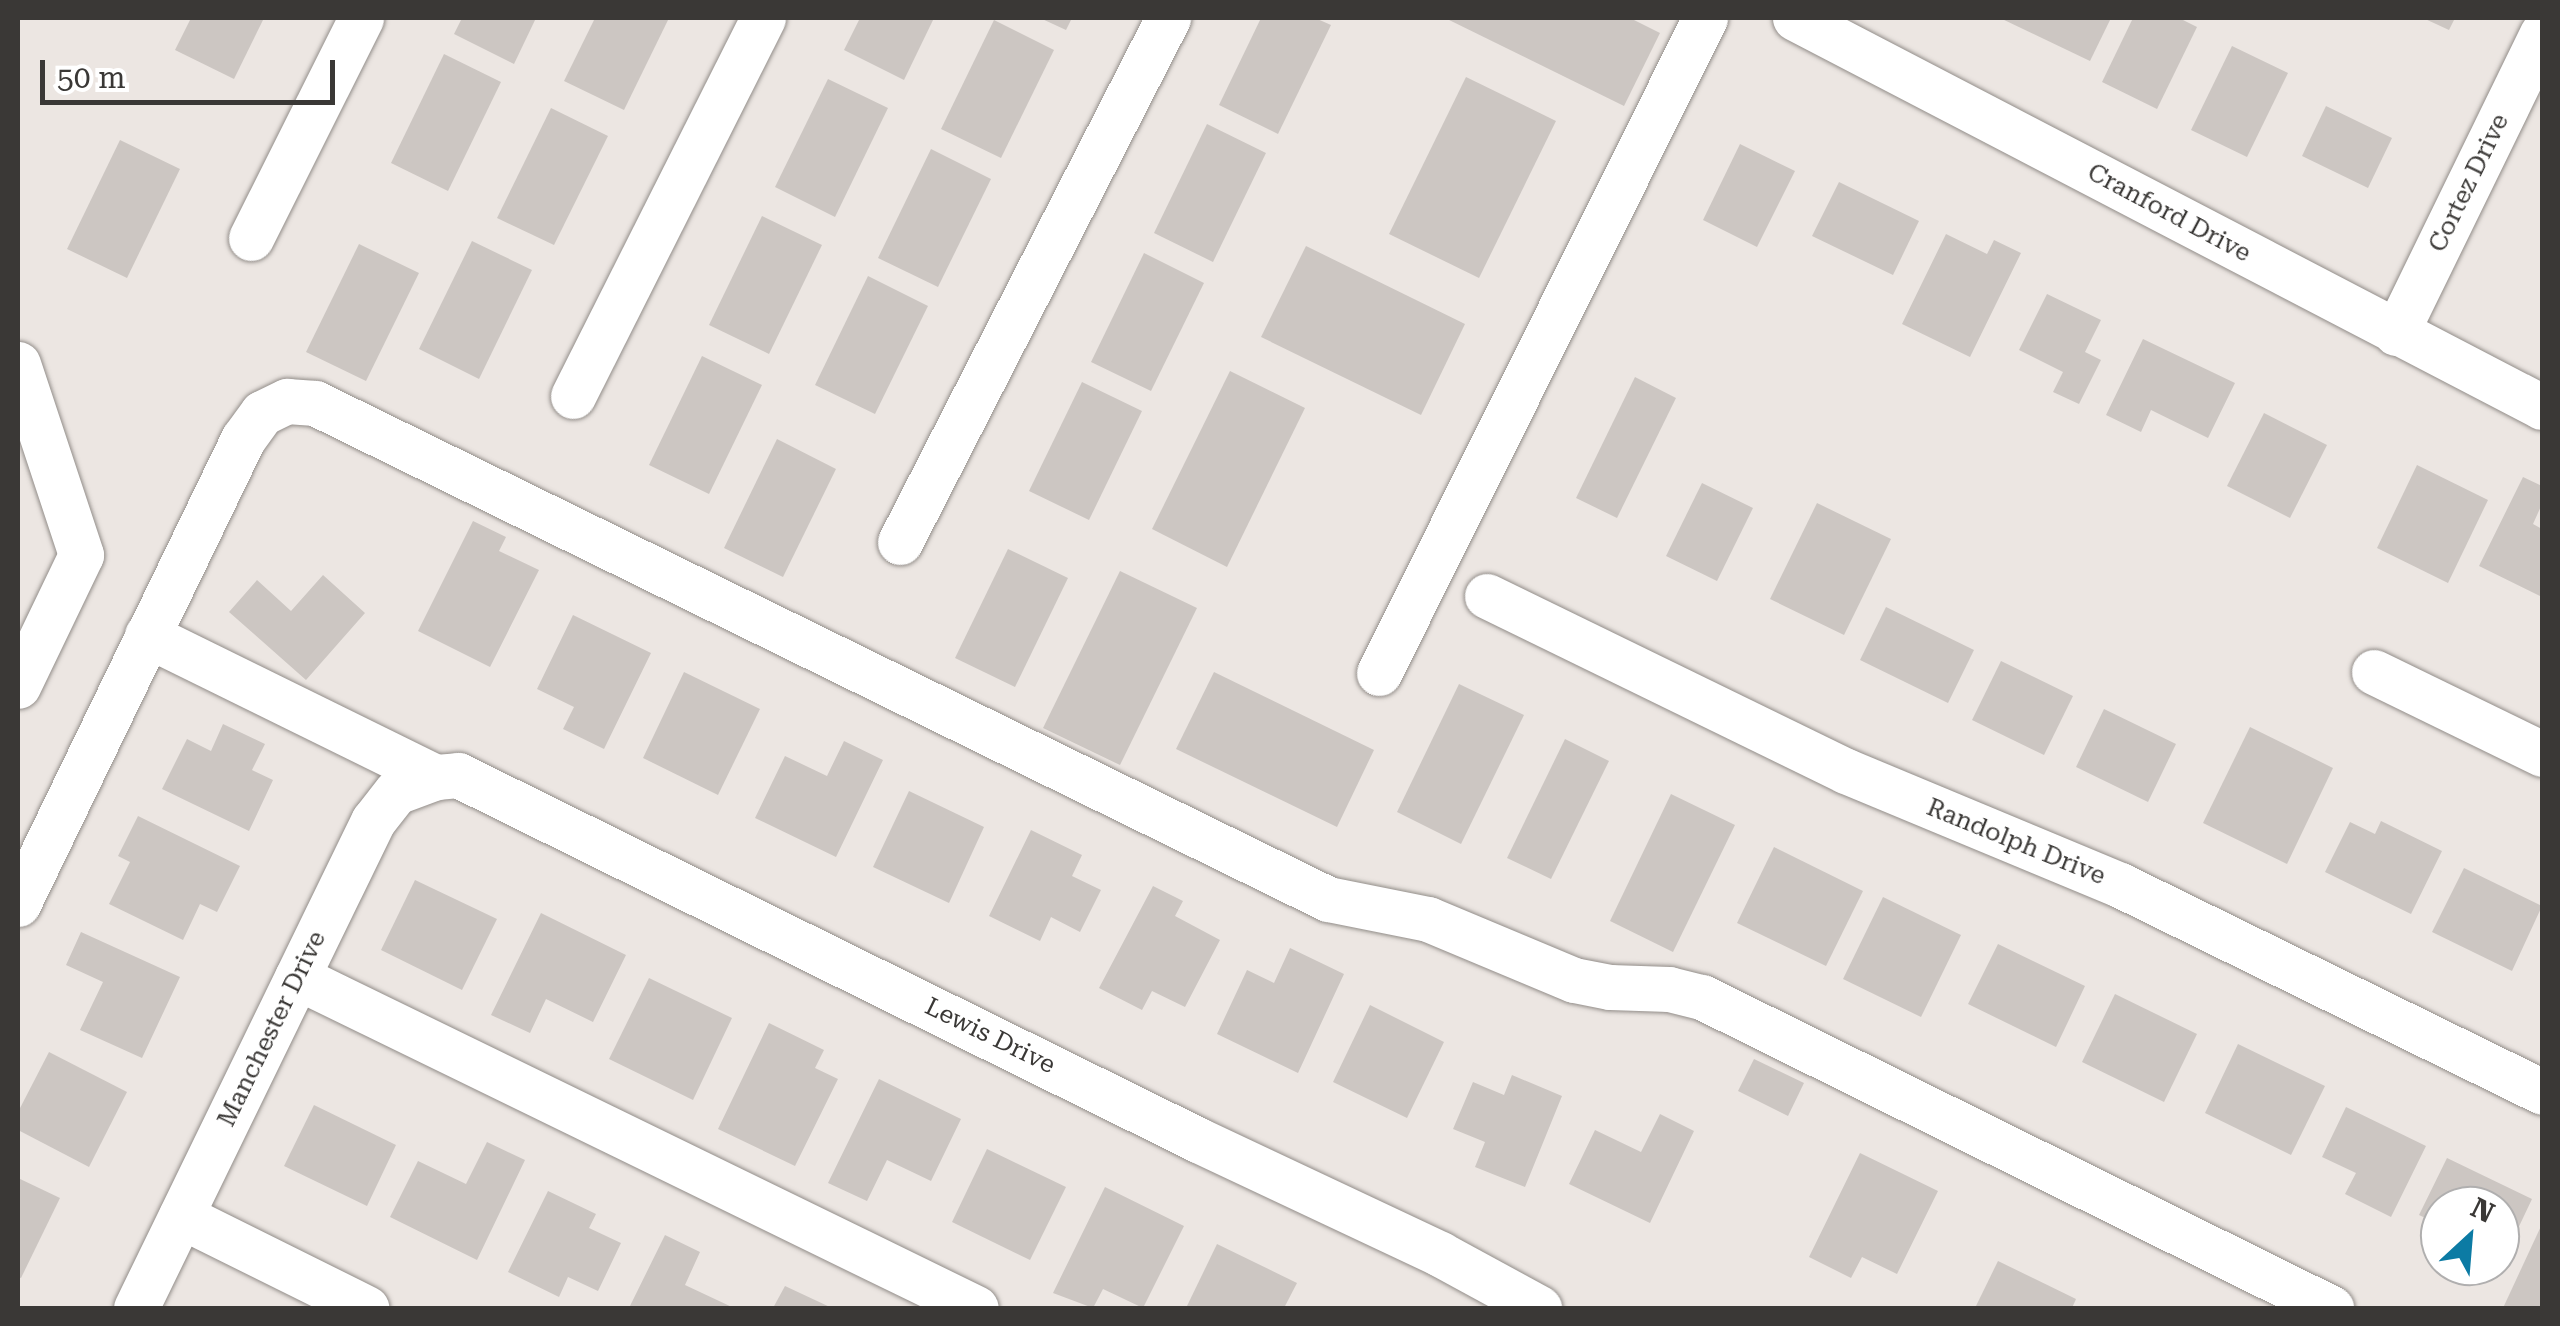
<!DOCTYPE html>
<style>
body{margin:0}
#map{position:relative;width:2560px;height:1326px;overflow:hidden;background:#ece6e2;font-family:"Roboto Serif",serif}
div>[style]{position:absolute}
.building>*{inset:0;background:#ccc6c2}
.roads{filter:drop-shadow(0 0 2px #928d89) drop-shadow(0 0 2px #928d89)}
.minor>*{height:45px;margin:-22.5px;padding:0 22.5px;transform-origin:22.5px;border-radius:22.5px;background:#fff}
span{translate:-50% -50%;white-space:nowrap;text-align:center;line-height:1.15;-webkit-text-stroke:8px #fff;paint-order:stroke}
.street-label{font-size:25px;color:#3a3836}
.frame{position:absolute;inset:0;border:20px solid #3a3836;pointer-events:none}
.north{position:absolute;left:2420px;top:1186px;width:100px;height:100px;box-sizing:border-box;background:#fff;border:2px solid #b0afaf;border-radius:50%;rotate:26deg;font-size:28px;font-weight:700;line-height:40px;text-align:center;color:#3a3836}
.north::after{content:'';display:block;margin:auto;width:35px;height:45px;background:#0c7ba4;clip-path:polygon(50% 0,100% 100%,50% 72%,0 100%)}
.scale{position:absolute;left:40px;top:60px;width:295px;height:45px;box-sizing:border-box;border:5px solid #3a3836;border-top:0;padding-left:12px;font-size:30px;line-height:35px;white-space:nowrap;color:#3a3836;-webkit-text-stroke:8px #fff;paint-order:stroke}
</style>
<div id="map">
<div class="building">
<div style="clip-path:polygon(191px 18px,264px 18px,234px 79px,175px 50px)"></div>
<div style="clip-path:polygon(462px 18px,536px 18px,514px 64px,454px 34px)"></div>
<div style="clip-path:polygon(595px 18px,669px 18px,624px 110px,564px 81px)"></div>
<div style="clip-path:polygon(860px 18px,934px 18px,904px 80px,844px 50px)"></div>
<div style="clip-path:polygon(1040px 18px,1072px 18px,1066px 30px)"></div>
<div style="clip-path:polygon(1261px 18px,1315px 18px,1331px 25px,1278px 134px,1219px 105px)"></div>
<div style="clip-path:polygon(1445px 18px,1630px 18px,1660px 33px,1624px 106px)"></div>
<div style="clip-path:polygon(2000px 18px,2111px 18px,2090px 61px)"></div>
<div style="clip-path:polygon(2133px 18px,2179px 18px,2197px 27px,2157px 109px,2102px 82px)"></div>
<div style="clip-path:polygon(2423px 18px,2455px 18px,2449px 30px)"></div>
<div style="clip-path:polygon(994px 20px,1054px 50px,1001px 158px,941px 129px)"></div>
<div style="clip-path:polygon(2232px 46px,2288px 73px,2247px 157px,2191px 130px)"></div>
<div style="clip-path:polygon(444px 54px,501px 82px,448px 191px,391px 163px)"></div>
<div style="clip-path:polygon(1466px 77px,1556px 121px,1479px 278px,1389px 234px)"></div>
<div style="clip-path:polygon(828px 79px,888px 108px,835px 217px,775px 187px)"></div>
<div style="clip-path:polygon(2326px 106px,2392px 138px,2368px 188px,2302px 156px)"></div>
<div style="clip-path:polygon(551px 108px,608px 136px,554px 245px,497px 218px)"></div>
<div style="clip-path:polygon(1207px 124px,1266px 153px,1213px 262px,1154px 233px)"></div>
<div style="clip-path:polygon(120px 140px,180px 169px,127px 278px,67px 249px)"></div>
<div style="clip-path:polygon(1740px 144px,1795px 171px,1757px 247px,1703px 220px)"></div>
<div style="clip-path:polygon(931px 149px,991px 179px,938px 287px,878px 258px)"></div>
<div style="clip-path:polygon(1839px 182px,1919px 221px,1893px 275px,1812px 236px)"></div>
<div style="clip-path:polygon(762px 216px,822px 245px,769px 354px,709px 325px)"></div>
<div style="clip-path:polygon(1946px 234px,1987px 254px,1994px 240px,2021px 253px,1970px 357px,1902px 324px)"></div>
<div style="clip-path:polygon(472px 241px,532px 270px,479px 379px,419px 349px)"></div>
<div style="clip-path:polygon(359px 244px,419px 273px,366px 381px,306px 352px)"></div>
<div style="clip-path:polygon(1306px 246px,1465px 324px,1421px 415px,1261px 337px)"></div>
<div style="clip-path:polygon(1144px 253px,1204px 283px,1151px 391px,1091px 362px)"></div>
<div style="clip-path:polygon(868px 276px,928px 306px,875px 414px,815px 385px)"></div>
<div style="clip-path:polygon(2047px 294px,2101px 320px,2085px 352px,2101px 360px,2079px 404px,2053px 392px,2063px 372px,2019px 350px)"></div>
<div style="clip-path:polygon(2143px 339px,2235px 383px,2208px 438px,2151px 410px,2141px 432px,2106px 415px)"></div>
<div style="clip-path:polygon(702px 356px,762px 385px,709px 494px,649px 465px)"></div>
<div style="clip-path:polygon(1230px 371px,1305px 408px,1227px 567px,1152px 529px)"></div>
<div style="clip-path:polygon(1635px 377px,1676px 398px,1617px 518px,1576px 498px)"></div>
<div style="clip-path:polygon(1082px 382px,1142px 411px,1089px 520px,1029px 491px)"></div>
<div style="clip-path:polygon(2264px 413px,2327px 445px,2290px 518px,2227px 486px)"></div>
<div style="clip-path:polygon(777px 439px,836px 469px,783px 577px,724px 548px)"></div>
<div style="clip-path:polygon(2417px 465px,2488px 500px,2448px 583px,2377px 548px)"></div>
<div style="clip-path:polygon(2523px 477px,2542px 486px,2542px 504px,2533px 524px,2542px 529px,2542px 597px,2479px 566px)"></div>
<div style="clip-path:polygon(1702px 483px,1753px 508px,1717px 581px,1666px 556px)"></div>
<div style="clip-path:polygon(1817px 503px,1891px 539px,1844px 635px,1770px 599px)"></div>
<div style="clip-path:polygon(473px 521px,506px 537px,499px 551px,539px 570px,490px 667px,418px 631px)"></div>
<div style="clip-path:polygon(1008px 549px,1068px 578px,1015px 687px,955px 658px)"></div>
<div style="clip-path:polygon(1120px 571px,1197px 608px,1120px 765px,1043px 728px)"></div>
<div style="clip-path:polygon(323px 575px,365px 613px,306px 680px,229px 612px,257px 580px,291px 611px)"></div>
<div style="clip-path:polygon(1886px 607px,1974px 650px,1948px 703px,1860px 660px)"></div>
<div style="clip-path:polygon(573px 615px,651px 653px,604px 749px,563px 729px,574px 707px,537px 689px)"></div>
<div style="clip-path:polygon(2001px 661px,2073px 696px,2044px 755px,1972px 720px)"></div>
<div style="clip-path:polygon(684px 672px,760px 709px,718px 795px,643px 758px)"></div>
<div style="clip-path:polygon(1214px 672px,1374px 750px,1337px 827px,1176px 749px)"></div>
<div style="clip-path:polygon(1459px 684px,1524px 715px,1461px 844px,1397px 812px)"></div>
<div style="clip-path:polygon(2104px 709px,2176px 744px,2148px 802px,2076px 767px)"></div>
<div style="clip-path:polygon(223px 724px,265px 744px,252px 770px,273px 780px,249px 831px,162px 789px,187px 739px,211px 751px)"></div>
<div style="clip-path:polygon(2250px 727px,2333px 768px,2287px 864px,2203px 823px)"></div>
<div style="clip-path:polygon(1565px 739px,1609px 761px,1551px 879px,1507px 858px)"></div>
<div style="clip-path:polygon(844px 741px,883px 760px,836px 857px,755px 818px,785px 756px,827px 776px)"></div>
<div style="clip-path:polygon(909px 791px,984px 827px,949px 903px,873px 867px)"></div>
<div style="clip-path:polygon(1671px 794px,1735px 825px,1673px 952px,1610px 921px)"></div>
<div style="clip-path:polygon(138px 816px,240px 866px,217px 912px,200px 904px,183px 940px,109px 904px,130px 862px,118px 856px)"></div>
<div style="clip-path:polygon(2381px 821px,2442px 851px,2411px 914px,2325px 872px,2350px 822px,2375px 834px)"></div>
<div style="clip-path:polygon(1031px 830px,1082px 855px,1072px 876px,1101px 890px,1080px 932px,1051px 917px,1040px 941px,989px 916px)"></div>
<div style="clip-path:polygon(1774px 847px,1863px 891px,1826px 966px,1737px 923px)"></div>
<div style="clip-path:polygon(2464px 868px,2542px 906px,2512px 971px,2432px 932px)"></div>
<div style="clip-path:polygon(415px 880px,497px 919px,462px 990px,381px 950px)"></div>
<div style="clip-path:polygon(1153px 886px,1183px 901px,1175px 916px,1220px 940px,1185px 1007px,1152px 991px,1142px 1010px,1099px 988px)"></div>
<div style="clip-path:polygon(1883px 897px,1961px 935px,1921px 1017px,1843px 979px)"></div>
<div style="clip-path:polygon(541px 913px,626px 955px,593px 1022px,546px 999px,530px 1033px,491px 1015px)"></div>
<div style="clip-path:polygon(81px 932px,180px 977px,142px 1058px,80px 1030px,103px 982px,66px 965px)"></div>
<div style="clip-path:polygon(1998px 944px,2085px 986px,2056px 1047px,1968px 1004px)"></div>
<div style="clip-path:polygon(1290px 948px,1344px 974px,1298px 1073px,1217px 1034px,1247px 970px,1274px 983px)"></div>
<div style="clip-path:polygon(649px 978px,732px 1018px,693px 1100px,609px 1059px)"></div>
<div style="clip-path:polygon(2115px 994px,2197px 1034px,2164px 1102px,2082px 1062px)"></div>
<div style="clip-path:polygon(1370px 1005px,1444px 1042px,1407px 1118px,1333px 1082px)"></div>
<div style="clip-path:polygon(769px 1023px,824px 1050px,815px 1068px,838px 1079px,795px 1166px,718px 1129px)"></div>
<div style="clip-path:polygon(2238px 1044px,2325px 1086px,2291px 1155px,2205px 1113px)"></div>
<div style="clip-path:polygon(49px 1052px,127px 1092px,89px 1167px,18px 1130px,18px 1112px)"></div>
<div style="clip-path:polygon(1754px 1059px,1804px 1083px,1788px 1116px,1738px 1091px)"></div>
<div style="clip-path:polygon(1512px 1075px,1562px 1096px,1525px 1187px,1475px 1167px,1485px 1142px,1453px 1129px,1473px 1082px,1504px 1095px)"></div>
<div style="clip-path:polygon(879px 1079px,961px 1119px,931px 1181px,887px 1160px,867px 1201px,828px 1183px)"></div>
<div style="clip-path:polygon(314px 1105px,396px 1145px,367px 1206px,284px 1166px)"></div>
<div style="clip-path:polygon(2346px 1107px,2426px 1146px,2391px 1217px,2345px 1194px,2356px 1173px,2322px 1157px)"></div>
<div style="clip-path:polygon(1660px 1114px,1694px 1131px,1650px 1223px,1569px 1184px,1595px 1130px,1641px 1152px)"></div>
<div style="clip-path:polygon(487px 1142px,525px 1160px,477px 1260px,390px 1217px,418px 1161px,466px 1184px)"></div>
<div style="clip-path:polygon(987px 1149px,1066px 1187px,1030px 1260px,952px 1222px)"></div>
<div style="clip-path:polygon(1860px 1153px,1938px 1191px,1897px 1274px,1862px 1257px,1851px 1278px,1809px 1257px)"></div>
<div style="clip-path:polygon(2447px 1158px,2532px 1199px,2505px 1256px,2500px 1254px,2500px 1206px,2440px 1206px,2440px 1225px,2419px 1215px)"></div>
<div style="clip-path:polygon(18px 1178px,60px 1198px,21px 1278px,18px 1277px)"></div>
<div style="clip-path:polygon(1105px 1187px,1184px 1226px,1143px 1308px,1103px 1289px,1093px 1308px,1053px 1293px)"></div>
<div style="clip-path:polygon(548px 1191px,596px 1214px,589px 1228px,621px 1243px,598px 1291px,568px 1277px,559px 1297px,508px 1272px)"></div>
<div style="clip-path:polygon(2542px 1224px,2542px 1308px,2503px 1308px)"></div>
<div style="clip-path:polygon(665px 1235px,700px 1252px,685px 1285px,734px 1308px,629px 1308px)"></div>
<div style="clip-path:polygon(1217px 1244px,1297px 1283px,1284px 1308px,1186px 1308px)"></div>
<div style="clip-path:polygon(1998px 1261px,2076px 1299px,2072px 1308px,1976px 1306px)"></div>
<div style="clip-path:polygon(785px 1286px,832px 1308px,773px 1308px)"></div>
</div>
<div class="roads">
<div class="minor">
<div style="left:1795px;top:18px;width:842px;rotate:27.51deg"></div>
<div style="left:251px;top:238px;width:246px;rotate:-63.4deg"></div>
<div style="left:2396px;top:333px;width:333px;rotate:-64deg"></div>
<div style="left:18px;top:364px;width:201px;rotate:71.7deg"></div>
<div style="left:81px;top:555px;width:145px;rotate:115.7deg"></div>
<div style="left:573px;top:396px;width:423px;rotate:-63.3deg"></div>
<div style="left:900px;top:542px;width:589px;rotate:-62.91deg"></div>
<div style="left:1487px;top:596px;width:399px;rotate:26deg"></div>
<div style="left:1846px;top:771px;width:297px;rotate:22.6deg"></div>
<div style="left:2120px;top:885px;width:470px;rotate:26.1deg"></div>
<div style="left:147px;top:635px;width:322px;rotate:26.2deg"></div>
<div style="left:2374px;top:672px;width:187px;rotate:26deg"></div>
<div style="left:1379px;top:673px;width:732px;rotate:-63.54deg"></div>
<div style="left:18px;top:904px;width:517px;rotate:-64.18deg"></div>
<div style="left:243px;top:439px;width:32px;rotate:-54deg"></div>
<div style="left:262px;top:413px;width:28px;rotate:-26deg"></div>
<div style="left:287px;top:401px;width:28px;rotate:4deg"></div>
<div style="left:315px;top:403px;width:1128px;rotate:26.09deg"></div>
<div style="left:1328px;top:899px;width:102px;rotate:11.3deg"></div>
<div style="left:1428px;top:919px;width:158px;rotate:22.7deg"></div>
<div style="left:1574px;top:980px;width:37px;rotate:11deg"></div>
<div style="left:1610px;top:987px;width:59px;rotate:1.9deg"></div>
<div style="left:1669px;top:989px;width:34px;rotate:14deg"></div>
<div style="left:1702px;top:997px;width:702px;rotate:26.31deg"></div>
<div style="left:297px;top:977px;width:755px;rotate:25.99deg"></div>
<div style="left:181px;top:1216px;width:207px;rotate:26.4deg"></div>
<div style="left:136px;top:1308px;width:542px;rotate:-64.05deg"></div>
<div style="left:373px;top:821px;width:37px;rotate:-52deg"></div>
<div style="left:396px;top:792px;width:43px;rotate:-20.6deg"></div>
<div style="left:436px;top:777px;width:22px;rotate:-5deg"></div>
<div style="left:458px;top:775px;width:825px;rotate:26.25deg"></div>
<div style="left:1198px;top:1140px;width:268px;rotate:25.2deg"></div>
<div style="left:1440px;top:1254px;width:113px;rotate:28.6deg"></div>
</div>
</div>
<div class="street-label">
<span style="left:2469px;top:183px;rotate:-64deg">Cortez Drive</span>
<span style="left:2169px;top:213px;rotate:28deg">Cranford Drive</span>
<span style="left:2016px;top:842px;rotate:22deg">Randolph Drive</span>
<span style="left:272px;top:1029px;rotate:-64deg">Manchester Drive</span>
<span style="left:990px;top:1036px;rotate:26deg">Lewis Drive</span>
</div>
<div class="frame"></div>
<div class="north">N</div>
<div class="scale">50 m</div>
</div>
